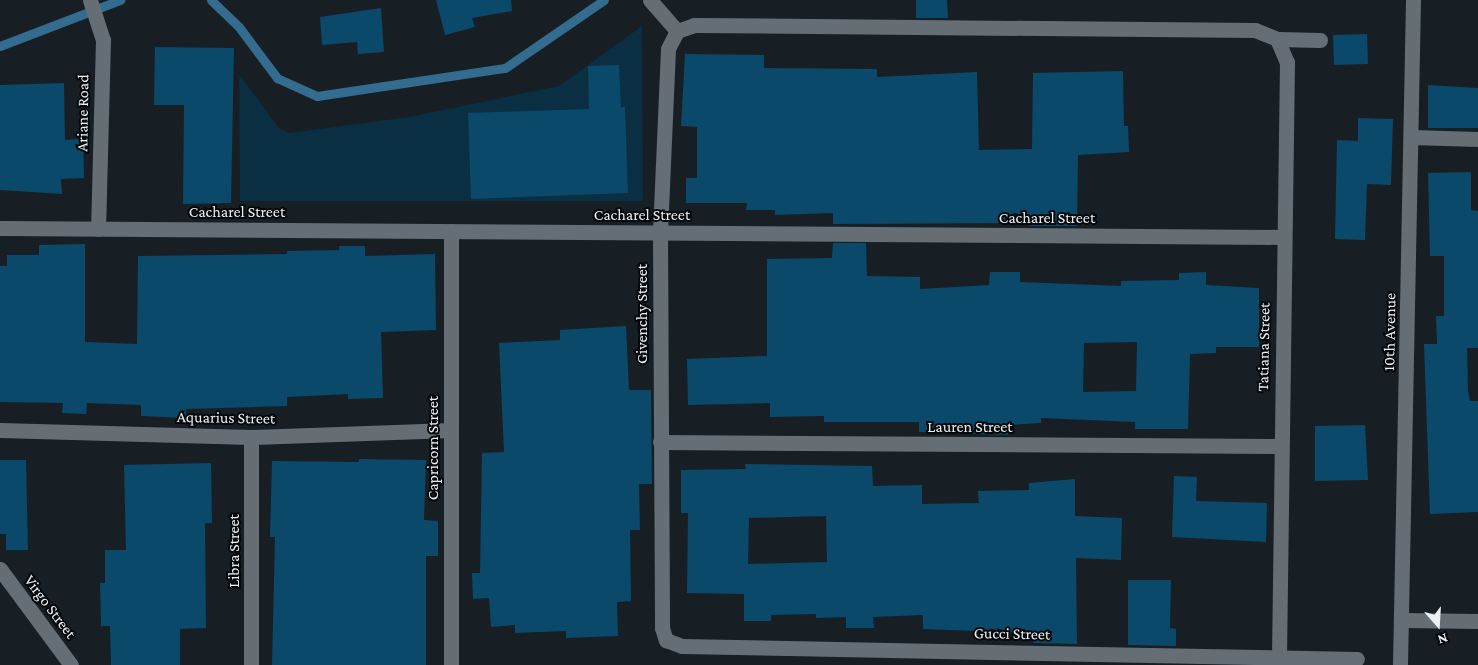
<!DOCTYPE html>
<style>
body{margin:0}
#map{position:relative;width:1478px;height:665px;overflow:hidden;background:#171f25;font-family:"Crimson Pro",serif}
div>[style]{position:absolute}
.green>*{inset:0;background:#0a2e42}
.stream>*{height:9px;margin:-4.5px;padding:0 4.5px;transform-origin:4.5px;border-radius:4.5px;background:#346c8f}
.building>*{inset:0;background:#0a496a}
.street>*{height:15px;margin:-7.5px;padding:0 7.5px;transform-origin:7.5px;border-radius:7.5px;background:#656e75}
span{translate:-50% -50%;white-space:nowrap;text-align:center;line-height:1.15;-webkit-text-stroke:4px #06090b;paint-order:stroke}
.street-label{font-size:16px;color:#ebf0f4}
.north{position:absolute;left:1413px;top:600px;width:50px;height:50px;-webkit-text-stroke:4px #06090b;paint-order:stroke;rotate:161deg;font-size:14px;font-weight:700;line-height:20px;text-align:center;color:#ebf0f4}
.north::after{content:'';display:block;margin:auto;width:18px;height:22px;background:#ebf0f4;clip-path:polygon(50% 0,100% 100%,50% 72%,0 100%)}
</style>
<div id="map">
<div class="green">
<div style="clip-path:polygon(642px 26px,643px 201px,240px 201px,239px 74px,279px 128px,289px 133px,409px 117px,559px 86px)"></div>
</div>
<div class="stream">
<div style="left:211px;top:0;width:39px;rotate:44deg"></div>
<div style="left:239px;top:27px;width:64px;rotate:53.3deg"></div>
<div style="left:277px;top:78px;width:44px;rotate:24.2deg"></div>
<div style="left:317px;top:96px;width:190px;rotate:-8.5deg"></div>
<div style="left:505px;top:68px;width:120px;rotate:-34.5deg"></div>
<div style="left:0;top:46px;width:129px;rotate:-21deg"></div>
</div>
<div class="building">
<div style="clip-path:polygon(436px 0,511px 0,512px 11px,472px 18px,475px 27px,445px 35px)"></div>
<div style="clip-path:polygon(916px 0,947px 0,948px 18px,916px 18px)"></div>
<div style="clip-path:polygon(381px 8px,384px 52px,358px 54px,357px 42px,322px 45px,320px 17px)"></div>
<div style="clip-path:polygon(1367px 34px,1368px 64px,1334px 65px,1333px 35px)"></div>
<div style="clip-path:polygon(155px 47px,234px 48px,231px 203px,183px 204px,184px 105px,154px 105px)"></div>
<div style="clip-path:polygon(685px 54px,764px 55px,764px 68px,877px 69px,877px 77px,977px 72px,979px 150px,1032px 149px,1033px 73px,1123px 71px,1124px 126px,1128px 126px,1129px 152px,1078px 155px,1077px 226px,1030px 226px,1030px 223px,833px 224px,833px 213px,775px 215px,775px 210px,746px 210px,747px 203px,686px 203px,686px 178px,697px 178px,697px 127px,681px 126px)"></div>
<div style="clip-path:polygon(619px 65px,621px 107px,625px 107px,628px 193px,471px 199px,468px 113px,589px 109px,588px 66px)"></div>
<div style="clip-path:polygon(64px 83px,65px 140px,83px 139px,84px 178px,61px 179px,62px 194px,0 190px,0 85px)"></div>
<div style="clip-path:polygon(1428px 85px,1478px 88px,1478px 128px,1428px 128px)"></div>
<div style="clip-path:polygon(1358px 118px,1393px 119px,1391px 185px,1367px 184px,1365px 240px,1335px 239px,1337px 140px,1358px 141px)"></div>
<div style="clip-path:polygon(1471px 172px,1471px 210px,1478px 211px,1478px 348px,1467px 348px,1468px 391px,1470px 401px,1478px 401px,1478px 512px,1430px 514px,1424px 344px,1437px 344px,1436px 316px,1444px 316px,1444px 256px,1430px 256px,1428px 173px)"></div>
<div style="clip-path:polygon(evenodd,833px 243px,866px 243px,867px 276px,920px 277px,920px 289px,989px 285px,990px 272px,1020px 272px,1020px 282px,1121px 286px,1121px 281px,1179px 280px,1179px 273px,1206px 272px,1206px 285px,1259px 288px,1259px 347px,1216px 347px,1216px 353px,1190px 354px,1188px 429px,1135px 429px,1135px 422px,1041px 418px,1041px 423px,1008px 425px,1008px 435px,919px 432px,919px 422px,824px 422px,824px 416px,770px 417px,770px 403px,688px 405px,687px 359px,767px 356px,767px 259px,832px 258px,833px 243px,1137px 342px,1136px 391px,1083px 392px,1084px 343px,1137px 342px)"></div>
<div style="clip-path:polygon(85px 244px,85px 342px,137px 344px,138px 256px,287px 254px,287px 251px,339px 250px,339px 246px,365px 246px,365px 256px,435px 254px,436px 330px,381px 332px,383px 398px,348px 399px,348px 394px,287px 397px,287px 406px,186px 409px,186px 418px,141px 416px,141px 405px,87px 403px,86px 414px,62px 413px,63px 403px,0 402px,0 266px,7px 266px,7px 255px,39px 255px,39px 245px)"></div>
<div style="clip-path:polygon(626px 326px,629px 390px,651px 390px,652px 484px,639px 484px,640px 530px,630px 530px,631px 601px,617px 602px,618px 636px,566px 638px,566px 631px,515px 633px,515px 625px,491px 627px,489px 598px,473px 599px,472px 573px,480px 573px,482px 453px,504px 452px,499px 343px,560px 340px,560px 330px)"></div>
<div style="clip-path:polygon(1365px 425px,1368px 480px,1315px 481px,1315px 426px)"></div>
<div style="clip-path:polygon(359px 459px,426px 460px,424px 520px,438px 521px,438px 556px,426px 556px,426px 665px,272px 665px,275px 537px,270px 537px,272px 461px,359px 462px)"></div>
<div style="clip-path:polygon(0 460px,26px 460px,28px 550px,6px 550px,6px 534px,0 534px)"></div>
<div style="clip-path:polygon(211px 463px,212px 523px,205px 523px,206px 628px,180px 629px,180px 665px,111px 665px,110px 626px,101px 626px,100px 583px,105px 583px,105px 550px,126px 550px,124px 465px)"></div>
<div style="clip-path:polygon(evenodd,745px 464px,872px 466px,873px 486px,922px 485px,922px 504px,979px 503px,978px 491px,1029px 490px,1029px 483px,1075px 479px,1075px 516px,1122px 518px,1121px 560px,1076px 558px,1077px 644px,1033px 643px,1033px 633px,923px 629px,923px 615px,873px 617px,874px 628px,846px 628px,846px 617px,816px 618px,816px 614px,771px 615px,771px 621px,744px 621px,744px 594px,687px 593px,688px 513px,681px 513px,681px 470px,746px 469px,745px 464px,826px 516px,827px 562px,748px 564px,749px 518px,826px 516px)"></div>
<div style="clip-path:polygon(1174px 476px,1197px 477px,1196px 501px,1267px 503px,1266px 542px,1172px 537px)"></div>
<div style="clip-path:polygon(1128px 580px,1171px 580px,1170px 628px,1176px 629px,1176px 646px,1128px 645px)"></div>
</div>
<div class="street">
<div style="left:90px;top:0;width:42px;rotate:72deg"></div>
<div style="left:103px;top:40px;width:189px;rotate:91.5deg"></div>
<div style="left:650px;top:0;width:41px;rotate:48.9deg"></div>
<div style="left:677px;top:31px;width:20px;rotate:117deg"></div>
<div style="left:668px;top:49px;width:184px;rotate:92.5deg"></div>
<div style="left:660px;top:233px;width:395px;rotate:89.7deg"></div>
<div style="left:662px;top:628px;width:13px;rotate:72deg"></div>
<div style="left:666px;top:640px;width:17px;rotate:21deg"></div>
<div style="left:682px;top:646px;width:675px;rotate:1.1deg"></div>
<div style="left:677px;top:31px;width:18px;rotate:-19deg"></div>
<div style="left:694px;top:25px;width:561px;rotate:0.51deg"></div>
<div style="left:1255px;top:30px;width:24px;rotate:22deg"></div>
<div style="left:1277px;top:39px;width:43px;rotate:1.3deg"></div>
<div style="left:1277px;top:39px;width:25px;rotate:67deg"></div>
<div style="left:1287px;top:62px;width:595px;rotate:90.77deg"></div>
<div style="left:1411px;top:137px;width:67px;rotate:1.7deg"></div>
<div style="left:0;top:228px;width:1283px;rotate:0.4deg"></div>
<div style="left:451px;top:231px;width:434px;rotate:90deg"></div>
<div style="left:0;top:430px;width:251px;rotate:1.6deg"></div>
<div style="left:251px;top:437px;width:200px;rotate:-2deg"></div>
<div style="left:251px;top:437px;width:228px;rotate:90deg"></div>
<div style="left:660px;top:442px;width:620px;rotate:0.37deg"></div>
<div style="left:0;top:569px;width:119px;rotate:53.5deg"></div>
<div style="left:1402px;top:620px;width:76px;rotate:0.8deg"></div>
<div style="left:1400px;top:665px;width:665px;rotate:-88.88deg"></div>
</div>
<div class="street-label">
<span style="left:83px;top:113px;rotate:-89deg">Ariane Road</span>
<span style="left:237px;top:212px">Cacharel Street</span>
<span style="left:642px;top:215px">Cacharel Street</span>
<span style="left:1047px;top:218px">Cacharel Street</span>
<span style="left:642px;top:314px;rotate:-90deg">Givenchy Street</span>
<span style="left:1390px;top:332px;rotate:-89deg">10th Avenue</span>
<span style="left:1264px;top:347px;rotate:-89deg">Tatiana Street</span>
<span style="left:226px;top:418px;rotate:1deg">Aquarius Street</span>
<span style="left:970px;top:427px">Lauren Street</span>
<span style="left:433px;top:448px;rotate:-90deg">Capricorn Street</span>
<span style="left:234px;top:551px;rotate:-90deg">Libra Street</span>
<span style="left:50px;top:607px;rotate:53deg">Virgo Street</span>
<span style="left:1012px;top:634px;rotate:1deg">Gucci Street</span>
</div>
<div class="north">N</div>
</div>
